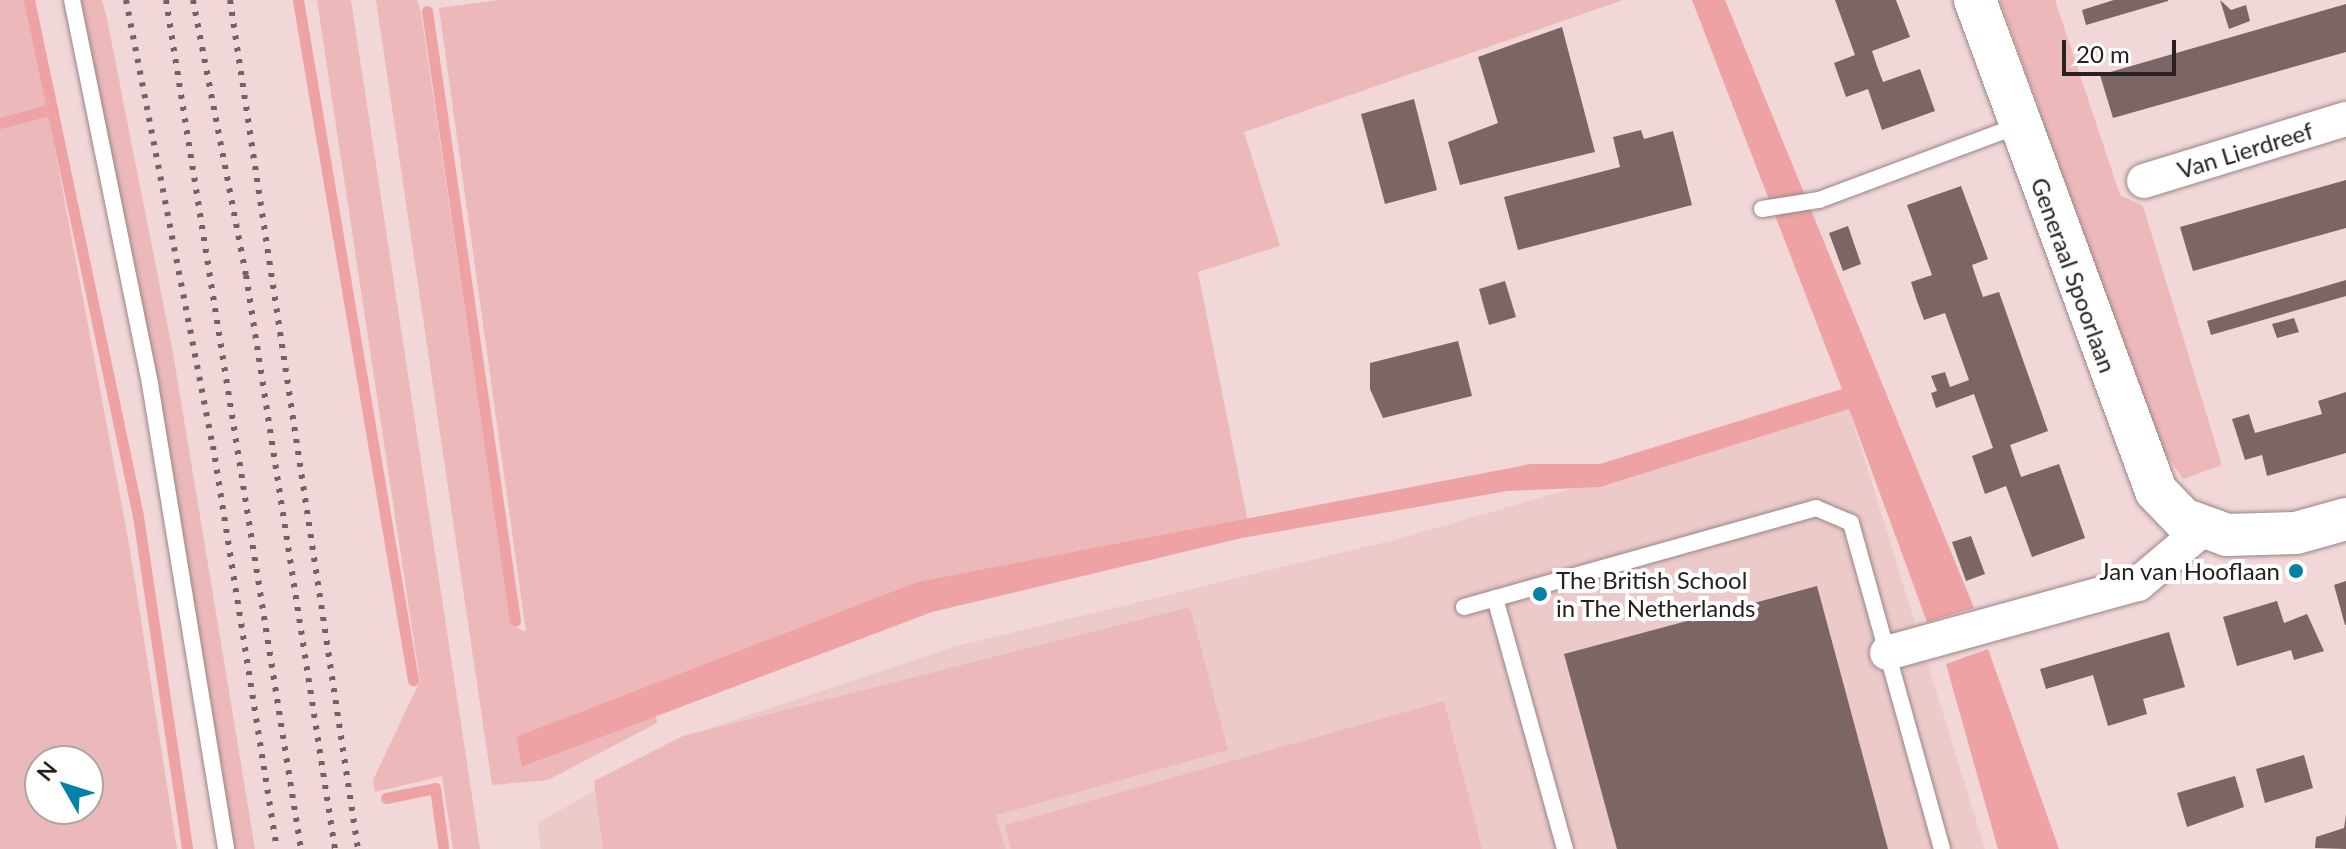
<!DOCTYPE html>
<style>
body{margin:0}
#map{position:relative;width:2346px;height:849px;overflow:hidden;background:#f1d7d7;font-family:Lato,sans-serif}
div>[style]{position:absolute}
.built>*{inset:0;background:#edcaca}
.green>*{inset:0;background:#ecb8b9}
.water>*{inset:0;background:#eea2a3}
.stream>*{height:11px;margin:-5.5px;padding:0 5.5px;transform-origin:5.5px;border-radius:5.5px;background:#eea2a3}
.building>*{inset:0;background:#7c6565}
.roads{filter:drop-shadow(0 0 2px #9c8484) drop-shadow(0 0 2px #9c8484)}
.service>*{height:16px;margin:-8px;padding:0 8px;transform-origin:8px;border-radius:8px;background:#fff}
.minor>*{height:34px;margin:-17px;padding:0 17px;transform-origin:17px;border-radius:17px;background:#fff}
.tertiary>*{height:42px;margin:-21px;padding:0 21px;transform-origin:21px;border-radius:21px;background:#fff}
.rail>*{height:6px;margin-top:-3px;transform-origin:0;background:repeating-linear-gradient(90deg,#726363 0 4px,transparent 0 12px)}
.dots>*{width:22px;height:22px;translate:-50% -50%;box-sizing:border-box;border:4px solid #fff;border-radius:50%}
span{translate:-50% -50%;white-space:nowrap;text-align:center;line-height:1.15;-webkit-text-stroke:8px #fff;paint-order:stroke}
.street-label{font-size:24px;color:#292020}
.poi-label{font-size:24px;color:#292020}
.right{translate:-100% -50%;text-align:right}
.left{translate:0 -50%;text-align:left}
.north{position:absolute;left:24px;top:745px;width:80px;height:80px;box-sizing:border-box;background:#fff;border:2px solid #a9a6a6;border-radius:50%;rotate:309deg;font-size:22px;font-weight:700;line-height:32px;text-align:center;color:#292020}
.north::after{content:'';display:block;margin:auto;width:28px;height:36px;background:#0580a6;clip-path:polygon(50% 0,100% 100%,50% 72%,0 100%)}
.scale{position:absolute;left:2062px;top:40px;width:114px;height:36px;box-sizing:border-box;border:4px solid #292020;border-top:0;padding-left:10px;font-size:24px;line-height:28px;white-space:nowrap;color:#292020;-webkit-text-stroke:6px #fff;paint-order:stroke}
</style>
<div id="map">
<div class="built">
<div style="clip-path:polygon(1849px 409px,1985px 849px,541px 849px,537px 823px,704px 730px,953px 647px,1394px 540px)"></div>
</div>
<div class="green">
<div style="clip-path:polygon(evenodd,0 0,27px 0,129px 544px,177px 849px,0 849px,0 0,40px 761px,88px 761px,88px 809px,40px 809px,40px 761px)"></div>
<div style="clip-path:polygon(80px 0,102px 0,107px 19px,173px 353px,255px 849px,232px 849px,160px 397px)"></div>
<div style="clip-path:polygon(317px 0,351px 0,480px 849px,453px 849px,442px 776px,375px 792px,373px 780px,420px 681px)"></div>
<div style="clip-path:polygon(376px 0,417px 0,421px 12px,511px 625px,526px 632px,439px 8px,499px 0,1623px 0,1244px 132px,1280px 246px,1198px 272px,1248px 522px,917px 582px,516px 738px,523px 767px,656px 715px,657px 723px,548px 780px,492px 785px)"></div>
<div style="clip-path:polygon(2000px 0,2055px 0,2120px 195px,2143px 206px,2222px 465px,2183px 479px,2158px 443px)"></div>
<div style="clip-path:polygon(1190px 607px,1228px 750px,996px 815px,1005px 849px,603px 849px,594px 781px,683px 736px)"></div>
<div style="clip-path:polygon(1444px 701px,1482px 849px,1011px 849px,1005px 825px)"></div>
</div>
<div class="water">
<div style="clip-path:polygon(1692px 0,1725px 0,1974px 608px,1927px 622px,1849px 409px,1600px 487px,1507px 491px,1242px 538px,932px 612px,522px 767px,516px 737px,917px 582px,1531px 464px,1600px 464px,1842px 389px)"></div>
<div style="clip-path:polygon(1988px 649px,2059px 849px,1998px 849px,1946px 664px)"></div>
</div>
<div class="stream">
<div style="left:29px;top:0;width:527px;rotate:78.07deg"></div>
<div style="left:138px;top:516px;width:337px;rotate:81.6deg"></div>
<div style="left:298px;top:0;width:690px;rotate:80.4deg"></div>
<div style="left:427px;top:11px;width:616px;rotate:81.79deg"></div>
<div style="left:0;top:123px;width:54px;rotate:-15.1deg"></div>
<div style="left:386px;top:798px;width:50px;rotate:-11.5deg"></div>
<div style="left:435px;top:788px;width:59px;rotate:82.1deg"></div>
</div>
<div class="building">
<div style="clip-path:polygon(1835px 0,1896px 0,1910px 37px,1872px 51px,1877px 66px,1883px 82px,1920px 69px,1935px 111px,1882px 130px,1868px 89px,1846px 97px,1834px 63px,1855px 55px)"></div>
<div style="clip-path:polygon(2114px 0,2168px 0,2168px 1px,2086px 25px,2082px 10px)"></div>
<div style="clip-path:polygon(2220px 0,2231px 10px,2246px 5px,2250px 21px,2229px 29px)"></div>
<div style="clip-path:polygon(2346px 4px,2346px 52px,2113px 118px,2100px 75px)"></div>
<div style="clip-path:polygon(1562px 27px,1595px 152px,1460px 185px,1448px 142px,1498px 123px,1478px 57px)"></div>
<div style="clip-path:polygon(1414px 99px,1437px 190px,1385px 204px,1361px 114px)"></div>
<div style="clip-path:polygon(1641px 130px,1644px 139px,1673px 131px,1692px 205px,1518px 250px,1504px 197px,1620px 167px,1613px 137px)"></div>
<div style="clip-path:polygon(2346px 180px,2346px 228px,2193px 271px,2180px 227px)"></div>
<div style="clip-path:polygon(1961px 186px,1988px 259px,1972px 265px,1977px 280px,1983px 297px,1999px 292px,2048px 431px,2010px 445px,2021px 477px,2059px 464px,2085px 538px,2032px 557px,2006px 486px,1985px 494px,1972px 456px,1993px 448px,1974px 394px,1936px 408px,1931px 393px,1937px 391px,1931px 376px,1945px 372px,1950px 387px,1969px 380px,1945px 313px,1924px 320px,1917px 301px,1911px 282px,1932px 275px,1907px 205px)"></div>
<div style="clip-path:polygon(1848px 226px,1861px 264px,1843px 271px,1829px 233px)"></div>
<div style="clip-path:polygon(2346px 280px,2346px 296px,2211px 335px,2207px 321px)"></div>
<div style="clip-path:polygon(1505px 281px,1516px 317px,1489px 325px,1479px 289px)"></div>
<div style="clip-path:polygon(2294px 318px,2299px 332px,2277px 338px,2272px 324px)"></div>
<div style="clip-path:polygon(1458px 341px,1472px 396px,1383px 418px,1370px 389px,1370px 363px)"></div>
<div style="clip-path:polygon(2346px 392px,2346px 453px,2267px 476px,2262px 455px,2245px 460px,2232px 419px,2249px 414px,2255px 433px,2322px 414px,2318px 401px)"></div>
<div style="clip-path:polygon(1971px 536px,1985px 574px,1966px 581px,1952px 542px)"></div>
<div style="clip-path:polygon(2346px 581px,2346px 625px,2345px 625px,2334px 585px)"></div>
<div style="clip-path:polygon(1817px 586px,1888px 849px,1617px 849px,1564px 654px)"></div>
<div style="clip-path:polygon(2277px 601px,2284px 623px,2307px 614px,2324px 651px,2294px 660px,2291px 650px,2237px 666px,2223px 617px)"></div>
<div style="clip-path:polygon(2169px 632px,2185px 687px,2143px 699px,2147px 714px,2108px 726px,2093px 675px,2046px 689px,2040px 669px)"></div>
<div style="clip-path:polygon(2304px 755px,2313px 788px,2265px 803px,2256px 769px)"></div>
<div style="clip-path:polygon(2235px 776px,2244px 807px,2187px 827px,2177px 793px)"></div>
<div style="clip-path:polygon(2346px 815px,2346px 849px,2315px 848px,2316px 837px,2344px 828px)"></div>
</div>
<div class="roads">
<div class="service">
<div style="left:72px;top:0;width:392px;rotate:78.5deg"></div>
<div style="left:150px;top:384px;width:471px;rotate:80.7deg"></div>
<div style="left:1762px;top:209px;width:58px;rotate:-9deg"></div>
<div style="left:1819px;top:200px;width:215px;rotate:-20.5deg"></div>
<div style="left:1495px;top:598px;width:261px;rotate:74.4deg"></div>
<div style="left:1464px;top:607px;width:366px;rotate:-15.7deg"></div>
<div style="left:1816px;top:508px;width:38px;rotate:23deg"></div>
<div style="left:1851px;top:523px;width:338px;rotate:74.4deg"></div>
</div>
<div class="minor">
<div style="left:2144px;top:181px;width:211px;rotate:-17.1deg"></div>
<div style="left:1887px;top:653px;width:260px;rotate:-15.4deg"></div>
<div style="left:2138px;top:584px;width:84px;rotate:-40.2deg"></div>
</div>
<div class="tertiary">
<div style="left:1975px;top:0;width:523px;rotate:69.76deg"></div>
<div style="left:2156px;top:491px;width:39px;rotate:46deg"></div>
<div style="left:2183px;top:519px;width:47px;rotate:20deg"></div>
<div style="left:2227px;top:535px;width:69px;rotate:-1.7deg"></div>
<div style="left:2296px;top:533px;width:52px;rotate:-15.6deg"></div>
</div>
</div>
<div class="rail">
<div style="left:126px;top:0;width:454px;rotate:79deg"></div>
<div style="left:213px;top:446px;width:408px;rotate:81deg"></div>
<div style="left:166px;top:0;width:860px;rotate:80.97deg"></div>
<div style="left:193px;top:0;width:280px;rotate:79.1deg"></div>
<div style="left:246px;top:275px;width:581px;rotate:81.19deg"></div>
<div style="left:230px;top:0;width:859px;rotate:81.43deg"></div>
</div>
<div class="dots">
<div style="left:2296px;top:571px;background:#0580a6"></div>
<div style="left:1540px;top:594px;background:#0580a6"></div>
</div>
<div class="street-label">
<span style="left:2245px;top:150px;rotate:-17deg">Van Lierdreef</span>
<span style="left:2074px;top:275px;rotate:70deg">Generaal Spoorlaan</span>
</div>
<div class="poi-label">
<span class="right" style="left:2280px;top:571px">Jan van Hooflaan</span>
<span class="left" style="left:1556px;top:594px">The British School<br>in The Netherlands</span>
</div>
<div class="north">N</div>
<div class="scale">20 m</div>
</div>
